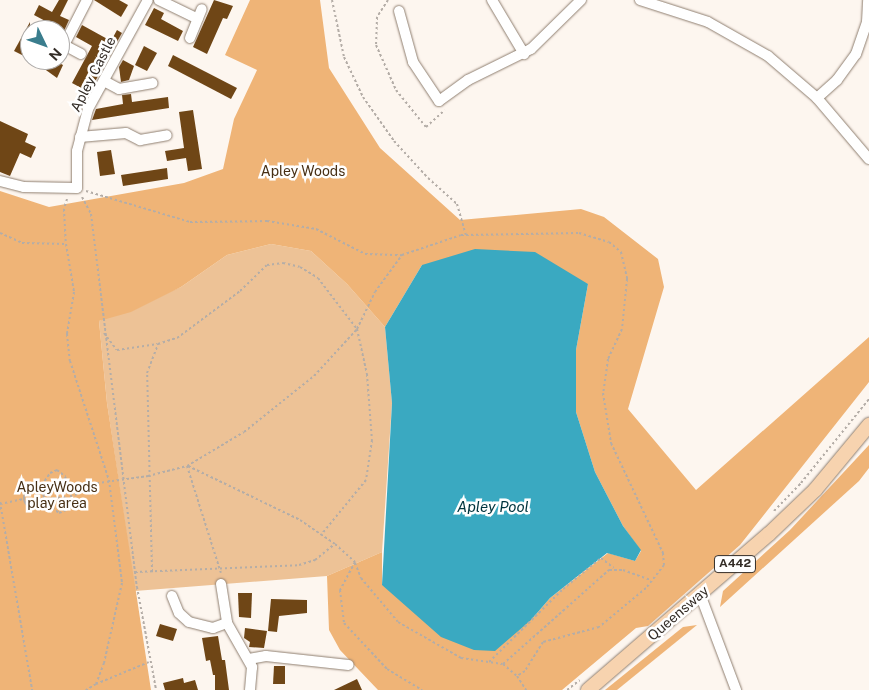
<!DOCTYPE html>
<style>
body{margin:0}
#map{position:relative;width:869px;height:690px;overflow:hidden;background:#fdf6ef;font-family:"Public Sans",sans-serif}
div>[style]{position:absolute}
.green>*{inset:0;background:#edc296}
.forest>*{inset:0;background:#efb477}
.water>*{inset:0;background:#3aa9c1}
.building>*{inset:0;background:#6f4616}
.path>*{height:2px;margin-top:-1px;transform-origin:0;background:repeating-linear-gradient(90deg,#b4ada7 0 2.5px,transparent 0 5px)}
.path>.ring{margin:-1px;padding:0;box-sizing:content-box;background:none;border:2px solid #b4ada7;border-radius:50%}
.roads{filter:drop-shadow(0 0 1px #8f7f70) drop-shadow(0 0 1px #8f7f70)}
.minor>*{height:10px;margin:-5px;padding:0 5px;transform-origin:5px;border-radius:5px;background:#fff}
.major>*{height:14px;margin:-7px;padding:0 7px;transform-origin:7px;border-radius:7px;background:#f7d3af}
span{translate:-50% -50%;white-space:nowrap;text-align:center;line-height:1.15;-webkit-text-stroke:5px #fff;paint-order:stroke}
.shield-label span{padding:1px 4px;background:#fff;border:1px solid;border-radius:4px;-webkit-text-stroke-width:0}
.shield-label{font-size:12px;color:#342d27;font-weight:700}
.street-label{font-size:14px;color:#342d27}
.park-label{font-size:14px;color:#472f14}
.water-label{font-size:15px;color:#00343e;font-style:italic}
.north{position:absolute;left:20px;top:20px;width:50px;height:50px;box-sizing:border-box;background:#fff;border:1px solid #aeaba9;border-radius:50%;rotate:132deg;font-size:14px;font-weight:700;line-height:20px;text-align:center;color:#342d27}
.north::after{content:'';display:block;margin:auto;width:18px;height:22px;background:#3a7d8d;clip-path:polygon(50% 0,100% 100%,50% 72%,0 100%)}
</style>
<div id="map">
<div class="green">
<div style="clip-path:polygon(271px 244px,311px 251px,347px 284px,385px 327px,392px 403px,382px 552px,327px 576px,135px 591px,107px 403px,99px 321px,181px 287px,227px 255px)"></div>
</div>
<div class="forest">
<div style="clip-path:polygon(250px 0,320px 0,329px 68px,380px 148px,460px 220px,581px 209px,604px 217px,658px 259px,664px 287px,628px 409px,696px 490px,869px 337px,869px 382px,740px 545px,648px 626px,636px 628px,562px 690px,378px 690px,340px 650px,329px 630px,327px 576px,382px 552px,382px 585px,531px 620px,550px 598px,608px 553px,635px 561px,641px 551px,623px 526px,595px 472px,576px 412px,576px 350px,588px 284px,422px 265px,385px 327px,347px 284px,311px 251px,271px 244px,227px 255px,181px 287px,131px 312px,99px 321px,107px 403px,151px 690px,0 690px,0 191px,49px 207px,184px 183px,223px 169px,234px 119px,257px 70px,225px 55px)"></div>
<div style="clip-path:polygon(869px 445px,869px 468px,859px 481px,720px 607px,723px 591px,790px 530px)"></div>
<div style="clip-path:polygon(697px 625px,617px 690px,605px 690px,683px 627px)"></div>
</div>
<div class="water">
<div style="clip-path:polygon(475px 249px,535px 252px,588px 284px,576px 350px,576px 412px,595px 472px,623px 526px,641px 550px,635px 561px,607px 553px,550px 598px,531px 620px,495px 651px,474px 650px,441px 637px,382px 585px,392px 403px,385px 327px,422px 265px)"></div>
</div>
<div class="building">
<div style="clip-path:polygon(59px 0,68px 0,60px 16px,69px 20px,64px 31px,34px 15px,39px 5px,52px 12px)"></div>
<div style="clip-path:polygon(94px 0,119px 0,128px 5px,121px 17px)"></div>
<div style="clip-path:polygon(214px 0,233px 6px,227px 19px,223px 18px,207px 54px,193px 47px)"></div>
<div style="clip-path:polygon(154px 8px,164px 13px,161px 19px,183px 31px,178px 41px,145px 25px)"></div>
<div style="clip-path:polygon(30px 22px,30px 59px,14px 51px)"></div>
<div style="clip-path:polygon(82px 25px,111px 41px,117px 30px,122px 33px,82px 105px,78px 103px,85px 90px,72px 83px,92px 46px,76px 37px)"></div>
<div style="clip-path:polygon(144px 46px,157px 53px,147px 71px,135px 65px)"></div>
<div style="clip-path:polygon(173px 55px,237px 88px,231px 99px,168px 66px)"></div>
<div style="clip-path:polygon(32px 60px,53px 60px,63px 65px,57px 78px)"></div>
<div style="clip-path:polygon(123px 60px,134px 66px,129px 80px,121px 82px,119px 67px)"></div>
<div style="clip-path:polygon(131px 94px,132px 102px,168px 97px,169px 108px,92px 120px,96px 109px,123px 104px,122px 95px)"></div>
<div style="clip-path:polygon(193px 110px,202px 169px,188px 171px,186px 158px,167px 161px,165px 151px,184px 148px,179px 112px)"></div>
<div style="clip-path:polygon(0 121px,28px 134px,25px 142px,36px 147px,31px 158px,20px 153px,10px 176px,0 172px)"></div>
<div style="clip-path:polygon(111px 150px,115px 174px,100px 176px,97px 152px)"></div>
<div style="clip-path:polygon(167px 168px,168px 179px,123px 186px,121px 175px)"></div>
<div style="clip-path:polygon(238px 593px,252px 593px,251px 618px,239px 617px)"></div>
<div style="clip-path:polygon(271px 599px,307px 600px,307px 613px,279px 616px,277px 632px,268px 631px)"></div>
<div style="clip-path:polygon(160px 624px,177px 629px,173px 641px,156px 636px)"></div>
<div style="clip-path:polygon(245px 628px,267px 631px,264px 648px,249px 647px,250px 642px,244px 638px)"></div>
<div style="clip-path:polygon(218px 636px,222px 660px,225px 660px,229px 690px,215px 690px,215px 675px,213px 675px,210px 660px,206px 661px,202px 638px)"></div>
<div style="clip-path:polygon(274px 666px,285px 666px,285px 684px,273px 684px)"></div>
<div style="clip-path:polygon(183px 678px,184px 683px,195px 680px,198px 690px,165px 690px,163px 683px)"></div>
<div style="clip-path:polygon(357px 679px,362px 690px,334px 690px)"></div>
</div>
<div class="path">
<div style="left:332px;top:0;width:58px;rotate:78.1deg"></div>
<div style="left:344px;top:57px;width:44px;rotate:64.6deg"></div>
<div style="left:363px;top:97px;width:54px;rotate:54.8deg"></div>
<div style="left:394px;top:141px;width:50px;rotate:47.4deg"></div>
<div style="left:428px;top:178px;width:39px;rotate:42deg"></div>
<div style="left:457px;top:204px;width:32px;rotate:74deg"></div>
<div style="left:388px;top:0;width:20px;rotate:123deg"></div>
<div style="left:377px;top:17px;width:28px;rotate:92deg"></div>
<div style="left:376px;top:45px;width:49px;rotate:66deg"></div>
<div style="left:396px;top:90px;width:48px;rotate:51deg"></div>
<div style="left:426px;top:127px;width:25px;rotate:-42deg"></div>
<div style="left:86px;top:191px;width:109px;rotate:16.6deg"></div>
<div style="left:190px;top:222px;width:77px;rotate:-0.7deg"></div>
<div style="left:267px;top:221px;width:50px;rotate:9.3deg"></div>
<div style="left:316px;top:229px;width:55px;rotate:27deg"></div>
<div style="left:365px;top:254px;width:37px;rotate:2deg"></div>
<div style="left:82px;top:197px;width:19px;rotate:62deg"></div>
<div style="left:91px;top:214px;width:376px;rotate:83deg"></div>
<div style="left:137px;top:587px;width:105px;rotate:79.5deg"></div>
<div style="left:67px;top:199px;width:10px;rotate:107deg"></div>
<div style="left:64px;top:209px;width:35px;rotate:87deg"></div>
<div style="left:66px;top:244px;width:49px;rotate:80.5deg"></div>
<div style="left:74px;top:292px;width:43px;rotate:99.5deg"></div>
<div style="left:67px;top:334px;width:27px;rotate:84deg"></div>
<div style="left:70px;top:361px;width:125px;rotate:71.9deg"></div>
<div style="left:109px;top:480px;width:104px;rotate:82.8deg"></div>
<div style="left:122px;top:583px;width:82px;rotate:102.7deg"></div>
<div style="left:104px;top:663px;width:22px;rotate:111deg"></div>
<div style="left:96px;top:684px;width:12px;rotate:149deg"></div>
<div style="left:0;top:233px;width:24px;rotate:24deg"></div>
<div style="left:22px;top:243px;width:44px;rotate:1.3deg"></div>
<div style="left:104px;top:333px;width:21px;rotate:53deg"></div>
<div style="left:117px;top:350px;width:41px;rotate:-8.3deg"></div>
<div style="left:158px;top:344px;width:20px;rotate:-18deg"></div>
<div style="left:177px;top:338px;width:79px;rotate:-36.7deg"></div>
<div style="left:240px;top:291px;width:37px;rotate:-44deg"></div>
<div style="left:267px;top:265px;width:16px;rotate:-7deg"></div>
<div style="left:283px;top:263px;width:17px;rotate:13deg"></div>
<div style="left:300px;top:267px;width:21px;rotate:31deg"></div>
<div style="left:318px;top:278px;width:64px;rotate:52.6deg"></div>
<div style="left:357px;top:329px;width:46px;rotate:77.5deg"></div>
<div style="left:367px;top:374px;width:66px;rotate:85.7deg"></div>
<div style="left:372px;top:440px;width:40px;rotate:98.5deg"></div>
<div style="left:366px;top:480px;width:71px;rotate:129.3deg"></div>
<div style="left:187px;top:466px;width:112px;rotate:72.4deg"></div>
<div style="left:188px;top:466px;width:124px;rotate:25.7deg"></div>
<div style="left:300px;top:520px;width:42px;rotate:34.4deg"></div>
<div style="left:335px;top:544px;width:27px;rotate:42deg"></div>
<div style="left:355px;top:562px;width:32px;rotate:118deg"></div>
<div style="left:340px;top:590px;width:33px;rotate:83deg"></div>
<div style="left:344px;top:623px;width:63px;rotate:46.9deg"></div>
<div style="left:387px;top:669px;width:41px;rotate:31deg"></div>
<div style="left:64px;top:483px;width:13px;rotate:13deg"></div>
<div style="left:77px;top:486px;width:8px;rotate:90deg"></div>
<div style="left:77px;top:494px;width:9px;rotate:162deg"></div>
<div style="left:77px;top:486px;width:72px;rotate:-8deg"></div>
<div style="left:148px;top:476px;width:40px;rotate:-14.4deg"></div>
<div style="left:187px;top:466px;width:66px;rotate:-30.8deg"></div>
<div style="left:244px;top:432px;width:90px;rotate:-38.7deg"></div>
<div style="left:314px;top:376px;width:64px;rotate:-47.5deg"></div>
<div style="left:357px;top:329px;width:41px;rotate:-64.1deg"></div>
<div style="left:375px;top:292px;width:46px;rotate:-53.9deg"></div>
<div style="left:402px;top:255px;width:62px;rotate:-18.7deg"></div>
<div style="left:461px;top:235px;width:118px;rotate:-1deg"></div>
<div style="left:579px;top:233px;width:31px;rotate:17deg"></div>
<div style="left:609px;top:242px;width:16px;rotate:40deg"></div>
<div style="left:621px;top:252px;width:28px;rotate:77deg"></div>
<div style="left:627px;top:279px;width:50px;rotate:95.7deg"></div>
<div style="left:622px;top:329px;width:33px;rotate:115deg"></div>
<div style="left:608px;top:359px;width:34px;rotate:98deg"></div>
<div style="left:603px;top:393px;width:51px;rotate:80.9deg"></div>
<div style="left:611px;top:443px;width:122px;rotate:64.7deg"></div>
<div style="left:663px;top:553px;width:12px;rotate:85deg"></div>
<div style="left:664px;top:565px;width:29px;rotate:128deg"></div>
<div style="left:646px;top:588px;width:61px;rotate:140.3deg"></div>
<div style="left:599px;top:627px;width:58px;rotate:165deg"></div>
<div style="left:543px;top:642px;width:34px;rotate:122deg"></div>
<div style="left:525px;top:671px;width:9px;rotate:148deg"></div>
<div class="ring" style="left:24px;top:488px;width:18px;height:18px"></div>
<div style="left:39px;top:489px;width:19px;rotate:-55deg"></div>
<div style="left:50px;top:473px;width:8px;rotate:-23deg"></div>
<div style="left:57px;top:470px;width:11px;rotate:38deg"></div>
<div style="left:66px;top:477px;width:14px;rotate:126deg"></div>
<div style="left:58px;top:488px;width:15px;rotate:157deg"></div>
<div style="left:0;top:502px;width:191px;rotate:80.3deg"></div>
<div style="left:44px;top:502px;width:19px;rotate:36deg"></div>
<div style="left:59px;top:513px;width:13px;rotate:-23deg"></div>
<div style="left:71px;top:508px;width:13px;rotate:-119deg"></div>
<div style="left:65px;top:497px;width:20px;rotate:174deg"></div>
<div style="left:0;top:504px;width:25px;rotate:-12deg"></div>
<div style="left:774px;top:511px;width:39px;rotate:-46deg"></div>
<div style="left:801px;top:483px;width:108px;rotate:-51deg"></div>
<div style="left:355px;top:563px;width:16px;rotate:68deg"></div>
<div style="left:361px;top:578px;width:57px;rotate:49.9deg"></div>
<div style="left:398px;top:622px;width:73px;rotate:29.7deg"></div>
<div style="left:461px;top:658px;width:42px;rotate:8.1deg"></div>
<div style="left:503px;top:664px;width:18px;rotate:41deg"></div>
<div style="left:517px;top:676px;width:17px;rotate:57deg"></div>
<div style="left:135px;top:572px;width:164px;rotate:-2.4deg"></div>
<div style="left:299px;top:565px;width:17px;rotate:-17deg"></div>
<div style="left:315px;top:560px;width:26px;rotate:-39deg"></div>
<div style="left:152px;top:572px;width:199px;rotate:-91.4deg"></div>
<div style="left:147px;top:373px;width:31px;rotate:-69deg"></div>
<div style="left:489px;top:662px;width:104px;rotate:-44.6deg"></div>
<div style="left:563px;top:589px;width:49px;rotate:-39.2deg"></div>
<div style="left:601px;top:558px;width:16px;rotate:38deg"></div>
<div style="left:503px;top:664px;width:142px;rotate:-41.6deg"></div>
<div style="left:609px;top:570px;width:14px"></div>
<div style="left:623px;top:570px;width:29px;rotate:20deg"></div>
<div style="left:96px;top:684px;width:57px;rotate:-22.5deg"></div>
<div style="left:567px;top:690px;width:16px;rotate:-38deg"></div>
</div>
<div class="roads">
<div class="minor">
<div style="left:159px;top:0;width:43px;rotate:26deg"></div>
<div style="left:492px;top:0;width:63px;rotate:59.3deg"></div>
<div style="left:640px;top:0;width:71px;rotate:17.9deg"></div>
<div style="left:708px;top:22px;width:69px;rotate:29.5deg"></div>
<div style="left:768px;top:56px;width:65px;rotate:40.6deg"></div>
<div style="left:817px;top:98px;width:80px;rotate:49.6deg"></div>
<div style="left:399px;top:11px;width:53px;rotate:74.6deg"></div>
<div style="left:413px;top:62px;width:47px;rotate:56.3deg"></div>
<div style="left:439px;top:101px;width:36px;rotate:-36deg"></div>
<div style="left:468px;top:80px;width:70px;rotate:-26.2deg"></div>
<div style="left:531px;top:49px;width:70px;rotate:-44.4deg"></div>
<div style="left:190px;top:38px;width:31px;rotate:-68deg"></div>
<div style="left:81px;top:54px;width:19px;rotate:-152deg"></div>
<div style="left:64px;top:45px;width:51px;rotate:-62.9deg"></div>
<div style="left:104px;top:81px;width:17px;rotate:28deg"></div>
<div style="left:119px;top:89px;width:34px;rotate:-10deg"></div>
<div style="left:817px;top:98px;width:27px;rotate:-42deg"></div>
<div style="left:837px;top:80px;width:32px;rotate:-54deg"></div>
<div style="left:856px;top:54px;width:34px;rotate:-71deg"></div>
<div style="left:867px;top:22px;width:22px;rotate:-87deg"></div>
<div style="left:80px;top:137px;width:46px;rotate:-5deg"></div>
<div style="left:126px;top:133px;width:16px;rotate:27deg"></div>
<div style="left:140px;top:140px;width:27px;rotate:-10deg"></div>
<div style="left:0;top:181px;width:25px;rotate:14deg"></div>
<div style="left:24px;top:187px;width:53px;rotate:1.1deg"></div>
<div style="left:77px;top:188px;width:37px;rotate:-90deg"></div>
<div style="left:77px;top:151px;width:43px;rotate:-75.3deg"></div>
<div style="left:88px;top:109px;width:124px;rotate:-61.2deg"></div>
<div style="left:221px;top:584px;width:39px;rotate:81deg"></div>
<div style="left:227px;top:623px;width:51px;rotate:60.4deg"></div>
<div style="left:252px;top:667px;width:23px;rotate:95deg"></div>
<div style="left:700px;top:594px;width:103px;rotate:69.4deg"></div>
<div style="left:172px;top:596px;width:18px;rotate:68deg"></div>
<div style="left:179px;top:613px;width:13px;rotate:42deg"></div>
<div style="left:189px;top:622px;width:25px;rotate:14deg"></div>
<div style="left:213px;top:628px;width:15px;rotate:-20deg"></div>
<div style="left:249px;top:659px;width:17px;rotate:-10deg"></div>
<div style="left:266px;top:656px;width:83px;rotate:6.2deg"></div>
</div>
<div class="major">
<div style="left:588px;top:690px;width:239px;rotate:-40.8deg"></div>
<div style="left:769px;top:534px;width:64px;rotate:-43.7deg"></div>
<div style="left:815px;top:490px;width:85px;rotate:-50.3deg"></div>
</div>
</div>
<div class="shield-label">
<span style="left:735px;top:564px">A442</span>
</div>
<div class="street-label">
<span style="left:93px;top:74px;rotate:-63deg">Apley Castle</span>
<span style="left:678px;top:613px;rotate:-41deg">Queensway</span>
</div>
<div class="park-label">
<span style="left:303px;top:171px">Apley Woods</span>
<span style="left:57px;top:495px">ApleyWoods<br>play area</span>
</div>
<div class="water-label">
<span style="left:493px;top:507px">Apley Pool</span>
</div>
<div class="north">N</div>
</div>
